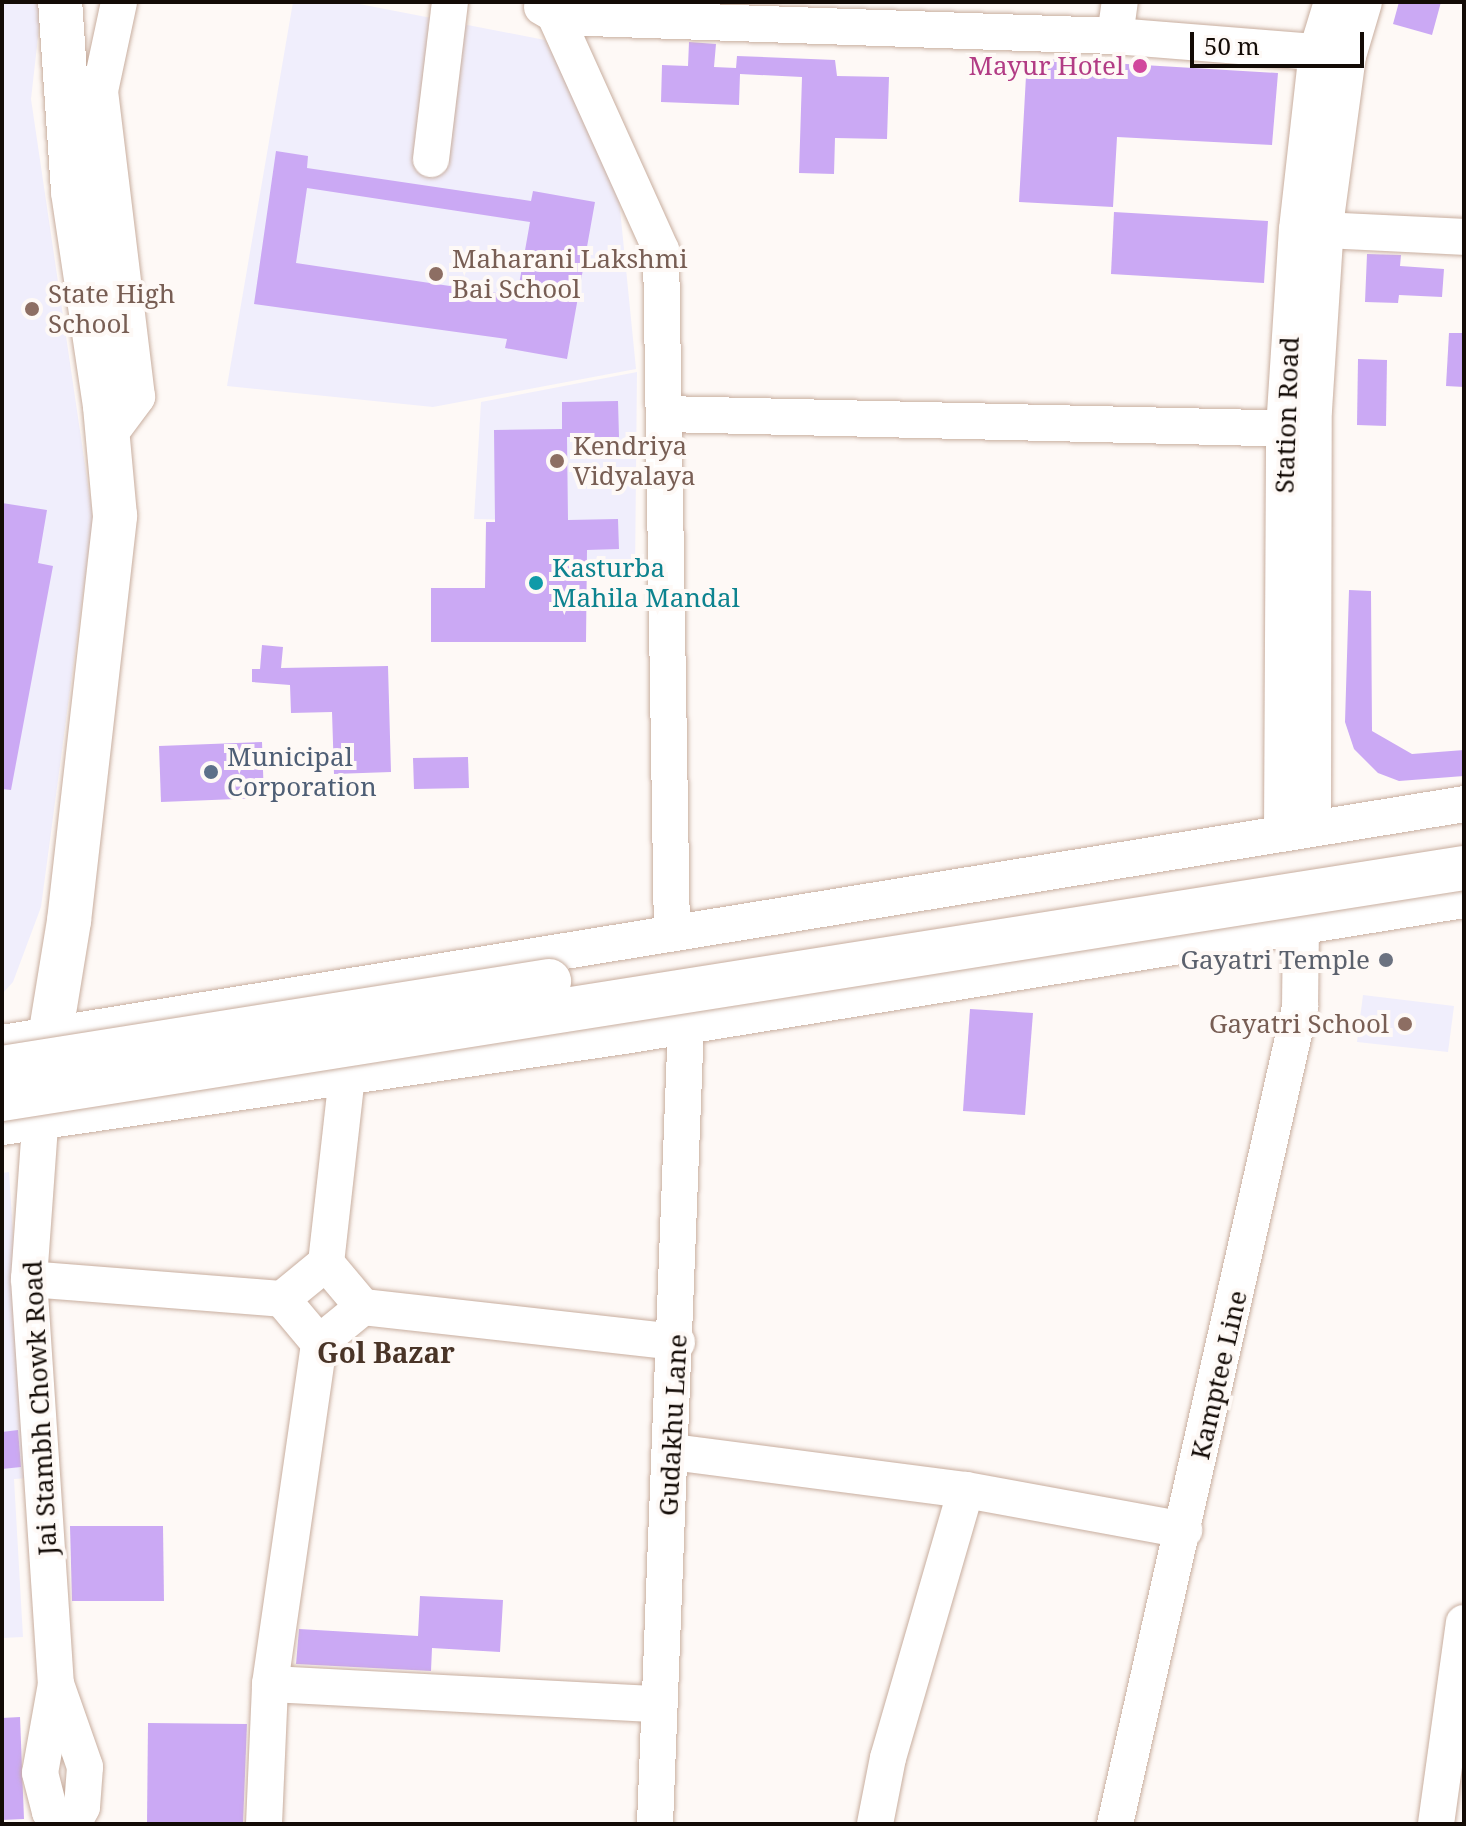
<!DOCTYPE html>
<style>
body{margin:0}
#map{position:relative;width:1466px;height:1826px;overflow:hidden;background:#fef9f6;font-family:"Noto Serif",serif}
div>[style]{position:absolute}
.education>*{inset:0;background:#f0eefc}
.building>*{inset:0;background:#cba9f4}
.roads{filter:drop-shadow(0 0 2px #c8ae9f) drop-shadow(0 0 2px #c8ae9f)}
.minor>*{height:36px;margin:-18px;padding:0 18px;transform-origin:18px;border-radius:18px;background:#fff}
.major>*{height:44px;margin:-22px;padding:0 22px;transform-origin:22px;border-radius:22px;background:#fff}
.bridges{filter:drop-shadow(0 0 2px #c8ae9f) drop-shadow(0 0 2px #c8ae9f)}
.major-bridge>*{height:44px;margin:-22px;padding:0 22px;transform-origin:22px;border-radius:22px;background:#fff}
.dots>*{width:22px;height:22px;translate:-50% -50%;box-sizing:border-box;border:4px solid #fef9f6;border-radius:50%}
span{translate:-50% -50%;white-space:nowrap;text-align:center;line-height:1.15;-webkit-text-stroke:8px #fef9f6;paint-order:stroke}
.hotel-label{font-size:26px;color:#b23c85}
.right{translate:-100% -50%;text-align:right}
.education-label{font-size:26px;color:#785e54}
.left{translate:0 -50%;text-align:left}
.street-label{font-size:26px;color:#130b06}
.culture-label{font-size:26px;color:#0d838f}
.service-label{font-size:26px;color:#4e5e75}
.worship-label{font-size:26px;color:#5b616d}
.neighbourhood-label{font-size:28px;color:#493427;font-weight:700}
.frame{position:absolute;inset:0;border:4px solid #130b06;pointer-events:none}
.scale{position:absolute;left:1190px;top:32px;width:174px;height:36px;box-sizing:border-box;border:4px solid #130b06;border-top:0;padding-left:10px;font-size:24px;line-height:28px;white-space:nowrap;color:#130b06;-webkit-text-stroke:6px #fef9f6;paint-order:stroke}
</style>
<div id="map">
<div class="education">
<div style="clip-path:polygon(2px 2px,42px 2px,31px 99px,93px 519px,41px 907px,13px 982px,2px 994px)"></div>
<div style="clip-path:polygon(293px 2px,349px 2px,545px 40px,617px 179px,636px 369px,433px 407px,227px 386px)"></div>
<div style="clip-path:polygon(637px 372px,635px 573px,531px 572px,531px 520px,474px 519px,481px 402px)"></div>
<div style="clip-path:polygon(1363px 995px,1454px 1006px,1448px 1052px,1357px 1042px)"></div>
<div style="clip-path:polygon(9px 1172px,29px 1478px,14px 1479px,23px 1637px,2px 1638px,2px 1173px)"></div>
</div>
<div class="building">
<div style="clip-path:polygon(1399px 2px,1441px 2px,1432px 35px,1393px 24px)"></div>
<div style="clip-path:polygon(689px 42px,716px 44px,714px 67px,736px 68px,737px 56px,835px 60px,837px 76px,889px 77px,887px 139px,835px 138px,834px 174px,799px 173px,802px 77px,740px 74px,739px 105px,661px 102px,662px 65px,688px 66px)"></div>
<div style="clip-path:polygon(1027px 58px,1278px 73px,1272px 145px,1117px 137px,1113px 207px,1019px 202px)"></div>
<div style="clip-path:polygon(evenodd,276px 151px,308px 156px,307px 168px,531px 201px,533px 191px,595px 202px,567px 359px,505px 348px,507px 339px,254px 304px,276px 151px,307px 188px,530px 222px,517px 296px,296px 263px,307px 188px)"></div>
<div style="clip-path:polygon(1114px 212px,1268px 221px,1264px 283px,1111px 274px)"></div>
<div style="clip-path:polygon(1367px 254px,1401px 255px,1400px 266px,1444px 269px,1442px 297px,1399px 295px,1398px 303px,1365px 302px)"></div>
<div style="clip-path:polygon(1449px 333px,1464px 333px,1464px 387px,1446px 386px)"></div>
<div style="clip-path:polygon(1358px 359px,1387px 360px,1386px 426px,1357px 425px)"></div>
<div style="clip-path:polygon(618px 401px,619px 437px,567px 437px,568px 520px,618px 519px,619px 549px,587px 550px,586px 642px,431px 642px,431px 588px,485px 588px,486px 522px,495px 522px,494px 430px,562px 429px,562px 402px)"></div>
<div style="clip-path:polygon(2px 503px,47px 510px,38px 563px,53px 566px,11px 790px,2px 789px)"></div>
<div style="clip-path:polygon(1349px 590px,1371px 591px,1372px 731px,1412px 754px,1464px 750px,1464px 776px,1399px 781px,1378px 773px,1354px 749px,1345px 722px)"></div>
<div style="clip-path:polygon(262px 645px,283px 647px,281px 668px,388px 666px,391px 772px,334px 774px,332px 712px,291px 713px,290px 685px,252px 682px,252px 669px,260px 669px)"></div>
<div style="clip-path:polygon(262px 742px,264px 798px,161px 802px,159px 746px)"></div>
<div style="clip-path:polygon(468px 757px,469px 788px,414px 789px,413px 758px)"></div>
<div style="clip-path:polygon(970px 1009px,1033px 1013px,1025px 1115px,963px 1111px)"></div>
<div style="clip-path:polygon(18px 1430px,21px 1467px,2px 1469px,2px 1432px)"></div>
<div style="clip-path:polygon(70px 1526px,163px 1526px,164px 1601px,72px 1601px)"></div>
<div style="clip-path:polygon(420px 1596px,503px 1600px,500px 1652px,432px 1648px,431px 1671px,296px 1664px,299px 1629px,418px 1636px)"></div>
<div style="clip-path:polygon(20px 1717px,24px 1819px,2px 1820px,2px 1718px)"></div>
<div style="clip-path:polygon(148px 1723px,247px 1724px,243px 1824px,147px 1824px)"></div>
</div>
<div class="roads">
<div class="minor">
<div style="left:549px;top:2px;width:272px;rotate:65.7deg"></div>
<div style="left:661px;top:250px;width:683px;rotate:89.08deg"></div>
<div style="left:542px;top:7px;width:20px;rotate:30deg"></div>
<div style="left:559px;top:17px;width:556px;rotate:1.96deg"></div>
<div style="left:1115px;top:36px;width:225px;rotate:4.6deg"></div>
<div style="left:1115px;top:36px;width:34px;rotate:-82deg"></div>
<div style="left:431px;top:159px;width:158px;rotate:-83.1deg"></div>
<div style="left:1303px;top:229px;width:161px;rotate:2.8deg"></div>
<div style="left:664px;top:414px;width:642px;rotate:1.34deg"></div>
<div style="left:108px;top:436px;width:49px;rotate:-53.4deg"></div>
<div style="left:137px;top:397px;width:308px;rotate:-96.9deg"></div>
<div style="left:100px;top:91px;width:91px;rotate:-77.9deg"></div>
<div style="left:1313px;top:828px;width:418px;rotate:-89.9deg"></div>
<div style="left:1314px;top:410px;width:199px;rotate:-86.3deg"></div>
<div style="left:1327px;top:211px;width:156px;rotate:-82.3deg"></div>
<div style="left:1348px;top:56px;width:56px;rotate:-73.5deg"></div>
<div style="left:1282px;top:832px;width:403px;rotate:-89.7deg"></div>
<div style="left:1284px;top:429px;width:200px;rotate:-86.3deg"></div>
<div style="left:1297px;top:229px;width:179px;rotate:-83.6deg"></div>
<div style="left:1317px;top:51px;width:51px;rotate:-73deg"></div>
<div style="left:2px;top:1043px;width:1481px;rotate:-9.28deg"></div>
<div style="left:42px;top:1098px;width:181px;rotate:94.1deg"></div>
<div style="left:29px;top:1279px;width:406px;rotate:86.2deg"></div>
<div style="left:56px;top:1684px;width:88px;rotate:70.7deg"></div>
<div style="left:85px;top:1767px;width:40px;rotate:94.3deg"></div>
<div style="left:82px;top:1807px;width:19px;rotate:118deg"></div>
<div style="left:2px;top:1127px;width:629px;rotate:-8.32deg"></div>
<div style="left:624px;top:1036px;width:851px;rotate:-9.2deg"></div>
<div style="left:326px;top:1263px;width:188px;rotate:-83.6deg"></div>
<div style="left:29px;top:1279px;width:254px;rotate:4.5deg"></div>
<div style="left:363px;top:1307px;width:316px;rotate:6.4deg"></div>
<div style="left:672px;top:1452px;width:296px;rotate:7.4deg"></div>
<div style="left:966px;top:1490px;width:222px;rotate:10.4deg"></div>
<div style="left:56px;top:1684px;width:90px;rotate:100.2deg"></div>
<div style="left:40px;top:1773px;width:40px;rotate:75.6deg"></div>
<div style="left:50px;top:1812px;width:15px;rotate:53deg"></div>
<div style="left:270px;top:1684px;width:345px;rotate:-81.8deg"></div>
<div style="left:319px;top:1343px;width:57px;rotate:-39.3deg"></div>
<div style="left:363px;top:1307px;width:57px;rotate:-130.1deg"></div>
<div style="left:326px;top:1263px;width:57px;rotate:140.7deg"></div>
<div style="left:282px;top:1299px;width:57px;rotate:49.9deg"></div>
<div style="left:264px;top:1824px;width:140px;rotate:-87.5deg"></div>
<div style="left:270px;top:1684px;width:389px;rotate:3deg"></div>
<div style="left:655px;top:1824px;width:800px;rotate:-87.78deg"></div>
<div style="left:875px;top:1824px;width:67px;rotate:-78.9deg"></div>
<div style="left:888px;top:1758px;width:279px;rotate:-73.8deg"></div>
<div style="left:1115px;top:1824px;width:838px;rotate:-77.24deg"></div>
<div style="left:1300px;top:1007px;width:83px;rotate:-89.3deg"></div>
<div style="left:1436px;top:1824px;width:203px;rotate:-82.1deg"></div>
</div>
<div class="major">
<div style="left:50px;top:1037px;width:118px;rotate:-80.7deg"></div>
<div style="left:69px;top:921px;width:408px;rotate:-83.5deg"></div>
<div style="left:115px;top:516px;width:110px;rotate:-95.2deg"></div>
<div style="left:105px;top:406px;width:217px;rotate:-98.5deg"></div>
<div style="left:73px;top:191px;width:189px;rotate:-93.9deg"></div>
</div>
</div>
<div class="bridges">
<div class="major-bridge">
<div style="left:2px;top:1068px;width:554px;rotate:-9.04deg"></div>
<div style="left:2px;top:1099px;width:1480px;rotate:-8.98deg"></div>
</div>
</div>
<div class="dots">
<div style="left:1140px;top:66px;background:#d1479c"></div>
<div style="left:436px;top:274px;background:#8d6e63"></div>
<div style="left:32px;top:309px;background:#8d6e63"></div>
<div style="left:557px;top:461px;background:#8d6e63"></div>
<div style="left:536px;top:583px;background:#0f9aa8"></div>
<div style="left:211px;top:772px;background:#5c6f8a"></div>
<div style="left:1386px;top:960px;background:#6b7280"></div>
<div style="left:1405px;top:1024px;background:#8d6e63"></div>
</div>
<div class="hotel-label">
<span class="right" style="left:1124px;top:66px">Mayur Hotel</span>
</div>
<div class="education-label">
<span class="left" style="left:452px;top:274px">Maharani Lakshmi<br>Bai School</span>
<span class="left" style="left:48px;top:309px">State High<br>School</span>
<span class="left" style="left:573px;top:461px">Kendriya<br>Vidyalaya</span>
<span class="right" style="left:1389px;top:1024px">Gayatri School</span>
</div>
<div class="street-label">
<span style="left:1287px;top:415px;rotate:-88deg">Station Road</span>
<span style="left:1219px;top:1375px;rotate:-77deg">Kamptee Line</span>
<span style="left:40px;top:1408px;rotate:-93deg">Jai Stambh Chowk Road</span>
<span style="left:673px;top:1425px;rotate:-87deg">Gudakhu Lane</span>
</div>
<div class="culture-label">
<span class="left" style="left:552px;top:583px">Kasturba<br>Mahila Mandal</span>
</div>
<div class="service-label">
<span class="left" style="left:227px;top:772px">Municipal<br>Corporation</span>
</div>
<div class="worship-label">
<span class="right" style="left:1370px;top:960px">Gayatri Temple</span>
</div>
<div class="neighbourhood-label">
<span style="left:386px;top:1352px">Gol Bazar</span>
</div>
<div class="frame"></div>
<div class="scale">50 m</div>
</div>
